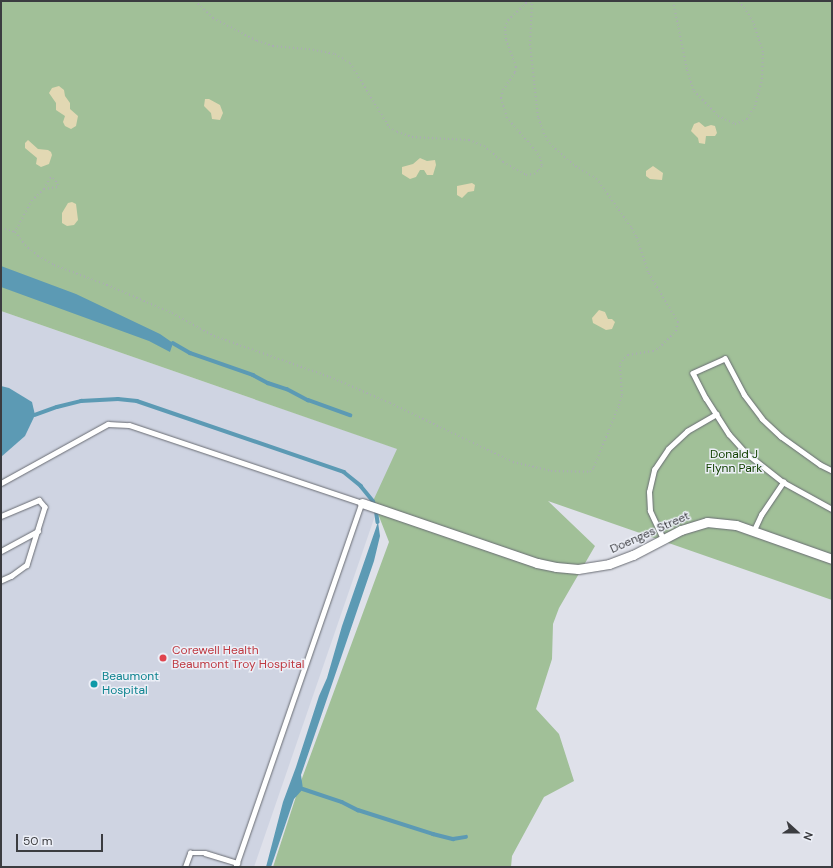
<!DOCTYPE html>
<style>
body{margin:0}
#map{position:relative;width:833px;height:868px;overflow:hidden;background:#dfe1ea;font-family:"DM Sans",sans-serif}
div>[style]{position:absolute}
.built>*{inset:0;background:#cfd4e2}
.green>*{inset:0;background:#a1c098}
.sand>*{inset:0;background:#e2d8b3}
.water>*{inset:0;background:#5c9ab4}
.stream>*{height:3.5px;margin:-1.75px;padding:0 1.75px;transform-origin:1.75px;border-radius:1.75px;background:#5c9ab4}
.path>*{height:2px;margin-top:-1px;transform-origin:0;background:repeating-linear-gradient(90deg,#aaacb3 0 1px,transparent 0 4px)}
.roads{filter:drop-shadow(0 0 1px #696c73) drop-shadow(0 0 1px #696c73)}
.service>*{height:4.5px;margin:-2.25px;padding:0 2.25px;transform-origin:2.25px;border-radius:2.25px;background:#fff}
.minor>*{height:9px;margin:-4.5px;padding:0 4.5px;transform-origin:4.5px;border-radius:4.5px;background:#fff}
.dots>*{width:11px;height:11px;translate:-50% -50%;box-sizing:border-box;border:2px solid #eceff7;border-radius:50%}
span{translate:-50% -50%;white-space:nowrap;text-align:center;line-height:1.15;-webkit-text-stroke:3px #eceff7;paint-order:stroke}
.park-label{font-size:12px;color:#124100}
.street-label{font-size:12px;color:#3b3c40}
.health-label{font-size:12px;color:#be3a42}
.left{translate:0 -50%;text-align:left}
.culture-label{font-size:12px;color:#0d838f}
.frame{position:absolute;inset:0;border:2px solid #3b3c40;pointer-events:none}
.north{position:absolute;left:777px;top:812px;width:40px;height:40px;-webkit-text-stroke:3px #eceff7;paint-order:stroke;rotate:111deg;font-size:11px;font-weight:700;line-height:16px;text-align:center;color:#3b3c40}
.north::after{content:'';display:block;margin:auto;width:14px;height:18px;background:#3b3c40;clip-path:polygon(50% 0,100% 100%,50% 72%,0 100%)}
.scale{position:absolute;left:16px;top:834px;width:87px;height:18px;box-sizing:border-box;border:2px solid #3b3c40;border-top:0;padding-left:5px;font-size:12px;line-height:14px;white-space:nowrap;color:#3b3c40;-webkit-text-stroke:3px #eceff7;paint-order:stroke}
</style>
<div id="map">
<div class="built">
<div style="clip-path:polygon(1px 311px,398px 449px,254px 867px,1px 867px)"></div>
</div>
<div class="green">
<div style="clip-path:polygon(1px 1px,832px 1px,832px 600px,548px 501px,595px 546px,559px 608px,553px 624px,552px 659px,536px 709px,559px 734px,574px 781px,544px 797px,512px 856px,511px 867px,273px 867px,301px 781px,389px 542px,373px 501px,397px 449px,1px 311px)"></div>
</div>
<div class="sand">
<div style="clip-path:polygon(59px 86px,64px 90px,65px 96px,70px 103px,70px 109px,78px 116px,76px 126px,71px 129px,65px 126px,63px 122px,65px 116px,56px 110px,56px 103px,49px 93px,52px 88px)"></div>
<div style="clip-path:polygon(205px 99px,209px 99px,220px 105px,223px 113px,220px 120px,212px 119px,211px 113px,204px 106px)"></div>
<div style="clip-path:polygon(699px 122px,705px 127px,711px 125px,715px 126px,717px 133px,715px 136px,706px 136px,705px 144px,699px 143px,698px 138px,691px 131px,694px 124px)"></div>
<div style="clip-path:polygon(28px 140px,38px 149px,48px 150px,51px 152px,52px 155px,49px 164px,41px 167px,36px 164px,37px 158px,25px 148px,25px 143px)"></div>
<div style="clip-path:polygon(420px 158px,427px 161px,435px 160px,436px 165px,433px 175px,427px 175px,424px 170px,420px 170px,416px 177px,410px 179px,402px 174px,402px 167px,413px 164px)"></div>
<div style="clip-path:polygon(653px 166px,663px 173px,662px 180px,650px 179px,646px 176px,646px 171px)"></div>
<div style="clip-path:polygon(472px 183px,475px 185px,474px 191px,468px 192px,462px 198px,457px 195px,457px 186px)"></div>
<div style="clip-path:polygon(72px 202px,76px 204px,78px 220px,74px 225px,67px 226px,62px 223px,62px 213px,68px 203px)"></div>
<div style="clip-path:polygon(599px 310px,605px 312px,608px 319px,612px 319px,615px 322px,612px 329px,606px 330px,593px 323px,592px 318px)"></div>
</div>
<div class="water">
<div style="clip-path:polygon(1px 266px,76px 294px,160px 334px,173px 343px,170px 352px,149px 341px,1px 287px)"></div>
<div style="clip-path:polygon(1px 386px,9px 388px,32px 402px,35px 415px,25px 436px,1px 457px)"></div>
<div style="clip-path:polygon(378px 522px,380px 536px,374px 561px,301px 775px,303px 789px,294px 799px,271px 867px,266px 867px,283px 802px,296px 767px,319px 696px,327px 678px,342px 626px)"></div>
</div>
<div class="stream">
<div style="left:173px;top:343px;width:20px;rotate:30deg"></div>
<div style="left:190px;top:353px;width:67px;rotate:19.2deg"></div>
<div style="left:253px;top:375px;width:17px;rotate:28deg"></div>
<div style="left:268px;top:383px;width:20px;rotate:18deg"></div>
<div style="left:287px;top:389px;width:24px;rotate:28deg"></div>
<div style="left:308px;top:400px;width:45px;rotate:19.7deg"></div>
<div style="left:35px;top:415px;width:23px;rotate:-20deg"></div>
<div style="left:57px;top:407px;width:25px;rotate:-14deg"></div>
<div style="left:81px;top:401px;width:37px;rotate:-3deg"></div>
<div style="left:118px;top:399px;width:19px;rotate:6deg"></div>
<div style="left:137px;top:401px;width:219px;rotate:18.9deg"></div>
<div style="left:344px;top:472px;width:22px;rotate:39deg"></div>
<div style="left:361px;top:486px;width:19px;rotate:51deg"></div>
<div style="left:373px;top:501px;width:8px;rotate:67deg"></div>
<div style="left:376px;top:508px;width:14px;rotate:82deg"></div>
<div style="left:303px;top:789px;width:41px;rotate:18.4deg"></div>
<div style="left:342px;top:802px;width:18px;rotate:27deg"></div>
<div style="left:358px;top:810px;width:79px;rotate:17.7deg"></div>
<div style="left:433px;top:834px;width:21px;rotate:14deg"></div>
<div style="left:453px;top:839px;width:13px;rotate:-9deg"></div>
</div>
<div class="path">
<div style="left:195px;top:1px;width:25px;rotate:43deg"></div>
<div style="left:213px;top:18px;width:50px;rotate:27.6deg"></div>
<div style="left:257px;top:41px;width:17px;rotate:17deg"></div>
<div style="left:273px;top:46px;width:36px;rotate:5deg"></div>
<div style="left:309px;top:49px;width:26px;rotate:11deg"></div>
<div style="left:335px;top:54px;width:17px;rotate:31deg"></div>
<div style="left:350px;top:63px;width:75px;rotate:58.6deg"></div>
<div style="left:389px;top:127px;width:9px;rotate:32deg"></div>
<div style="left:397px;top:132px;width:16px;rotate:18deg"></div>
<div style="left:412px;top:137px;width:57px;rotate:3deg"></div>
<div style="left:469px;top:140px;width:16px;rotate:22deg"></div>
<div style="left:484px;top:146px;width:25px;rotate:40deg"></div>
<div style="left:503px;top:162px;width:26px;rotate:29deg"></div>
<div style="left:526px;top:175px;width:8px;rotate:-7deg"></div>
<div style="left:534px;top:174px;width:6px;rotate:-39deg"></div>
<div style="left:539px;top:170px;width:6px;rotate:-59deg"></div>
<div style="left:542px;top:165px;width:7px;rotate:-106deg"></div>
<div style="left:540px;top:158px;width:8px;rotate:-120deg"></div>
<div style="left:536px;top:151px;width:44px;rotate:-131.3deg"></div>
<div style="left:507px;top:118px;width:21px;rotate:-107deg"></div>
<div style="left:501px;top:98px;width:8px;rotate:-76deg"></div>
<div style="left:503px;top:90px;width:22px;rotate:-56deg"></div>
<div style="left:515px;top:72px;width:5px;rotate:-79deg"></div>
<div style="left:516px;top:67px;width:30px;rotate:-110deg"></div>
<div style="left:506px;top:39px;width:11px;rotate:-95deg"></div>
<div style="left:505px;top:28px;width:9px;rotate:-69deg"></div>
<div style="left:508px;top:20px;width:25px;rotate:-43deg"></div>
<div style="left:521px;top:1px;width:5px;rotate:22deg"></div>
<div style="left:526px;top:3px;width:7px;rotate:-16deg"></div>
<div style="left:673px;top:1px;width:70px;rotate:78.5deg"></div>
<div style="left:687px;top:70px;width:22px;rotate:72deg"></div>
<div style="left:694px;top:91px;width:35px;rotate:46deg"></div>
<div style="left:718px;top:116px;width:19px;rotate:25deg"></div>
<div style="left:735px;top:124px;width:13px;rotate:-23deg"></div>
<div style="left:747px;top:119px;width:15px;rotate:-58deg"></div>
<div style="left:755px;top:106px;width:28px;rotate:-75deg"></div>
<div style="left:762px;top:79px;width:27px;rotate:-88deg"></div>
<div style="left:763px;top:52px;width:32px;rotate:-108deg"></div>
<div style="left:753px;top:22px;width:16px;rotate:-120deg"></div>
<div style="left:745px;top:8px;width:11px;rotate:-139deg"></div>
<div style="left:44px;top:189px;width:13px;rotate:-61deg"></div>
<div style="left:50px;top:178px;width:3px"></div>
<div style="left:53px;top:178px;width:8px;rotate:50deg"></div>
<div style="left:58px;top:184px;width:3px;rotate:108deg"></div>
<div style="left:57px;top:187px;width:13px;rotate:171deg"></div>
<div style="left:44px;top:189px;width:16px;rotate:137deg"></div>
<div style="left:32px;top:200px;width:36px;rotate:118deg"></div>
<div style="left:15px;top:232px;width:16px;rotate:52deg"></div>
<div style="left:25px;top:245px;width:17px;rotate:40deg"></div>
<div style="left:38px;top:256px;width:18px;rotate:29deg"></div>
<div style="left:54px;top:265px;width:57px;rotate:20.7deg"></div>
<div style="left:107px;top:285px;width:71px;rotate:23.3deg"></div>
<div style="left:172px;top:313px;width:48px;rotate:28.7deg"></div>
<div style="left:214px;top:336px;width:123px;rotate:19.5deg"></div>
<div style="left:330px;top:377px;width:65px;rotate:23.4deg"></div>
<div style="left:390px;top:403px;width:136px;rotate:25.6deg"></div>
<div style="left:513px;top:462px;width:39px;rotate:13deg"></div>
<div style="left:551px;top:471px;width:39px;rotate:1deg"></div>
<div style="left:590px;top:472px;width:6px;rotate:-51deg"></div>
<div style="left:594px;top:467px;width:67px;rotate:-68deg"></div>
<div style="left:619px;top:405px;width:10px;rotate:-73deg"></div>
<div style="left:622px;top:395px;width:31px;rotate:-94deg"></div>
<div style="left:620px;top:364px;width:7px;rotate:-56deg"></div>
<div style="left:624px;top:358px;width:5px;rotate:-37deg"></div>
<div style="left:628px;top:355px;width:25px;rotate:-9deg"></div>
<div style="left:653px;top:351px;width:7px;rotate:-27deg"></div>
<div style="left:659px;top:348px;width:24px;rotate:-45deg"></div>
<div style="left:676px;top:331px;width:9px;rotate:-77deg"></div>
<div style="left:678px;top:322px;width:58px;rotate:-121deg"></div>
<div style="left:648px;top:272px;width:38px;rotate:-108deg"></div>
<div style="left:636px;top:236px;width:10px;rotate:-119deg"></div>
<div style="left:631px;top:227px;width:47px;rotate:-125.4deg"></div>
<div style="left:604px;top:189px;width:12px;rotate:-125deg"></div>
<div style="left:597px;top:179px;width:27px;rotate:-149deg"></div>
<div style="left:574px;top:165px;width:32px;rotate:-139deg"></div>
<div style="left:550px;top:144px;width:12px;rotate:-121deg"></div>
<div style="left:544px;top:134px;width:18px;rotate:-109deg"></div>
<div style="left:538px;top:117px;width:72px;rotate:-96.3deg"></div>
<div style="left:530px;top:45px;width:43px;rotate:-87.3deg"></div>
<div style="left:1px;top:228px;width:15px;rotate:16deg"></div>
</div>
<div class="roads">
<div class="service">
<div style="left:832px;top:471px;width:13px;rotate:-153deg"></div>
<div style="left:820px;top:465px;width:48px;rotate:-144.3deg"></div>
<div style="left:781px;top:437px;width:26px;rotate:-137deg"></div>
<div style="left:762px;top:419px;width:30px;rotate:-127deg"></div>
<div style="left:744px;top:395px;width:41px;rotate:-117.8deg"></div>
<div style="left:725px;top:359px;width:35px;rotate:156deg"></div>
<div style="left:693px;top:373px;width:28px;rotate:63deg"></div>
<div style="left:706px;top:398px;width:43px;rotate:57.4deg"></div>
<div style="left:729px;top:434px;width:24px;rotate:48deg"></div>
<div style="left:745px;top:452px;width:48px;rotate:38.3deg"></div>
<div style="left:783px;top:482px;width:56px;rotate:28.9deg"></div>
<div style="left:1px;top:483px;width:122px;rotate:-28.9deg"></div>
<div style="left:108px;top:424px;width:21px;rotate:3deg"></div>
<div style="left:129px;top:425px;width:246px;rotate:18.5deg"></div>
<div style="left:362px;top:503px;width:385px;rotate:109.1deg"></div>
<div style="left:1px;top:516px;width:41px;rotate:-22.8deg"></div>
<div style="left:39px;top:500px;width:9px;rotate:49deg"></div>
<div style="left:45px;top:507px;width:61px;rotate:107.2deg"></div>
<div style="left:27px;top:565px;width:19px;rotate:144deg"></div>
<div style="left:12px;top:576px;width:12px;rotate:156deg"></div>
<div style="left:754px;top:530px;width:17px;rotate:-65deg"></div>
<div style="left:761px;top:515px;width:40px;rotate:-56deg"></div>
<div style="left:663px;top:539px;width:31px;rotate:-115deg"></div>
<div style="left:650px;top:511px;width:19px;rotate:-93deg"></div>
<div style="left:649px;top:492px;width:23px;rotate:-77deg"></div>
<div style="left:654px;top:470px;width:25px;rotate:-56deg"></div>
<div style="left:668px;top:449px;width:26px;rotate:-43deg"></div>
<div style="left:687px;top:431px;width:34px;rotate:-30deg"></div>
<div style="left:1px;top:551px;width:42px;rotate:-28.4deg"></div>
<div style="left:185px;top:867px;width:15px;rotate:-70deg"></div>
<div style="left:190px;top:853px;width:15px"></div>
<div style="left:205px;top:853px;width:34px;rotate:17deg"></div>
</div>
<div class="minor">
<div style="left:362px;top:503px;width:185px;rotate:18.9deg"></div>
<div style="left:537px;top:563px;width:19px;rotate:12deg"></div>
<div style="left:556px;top:567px;width:22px;rotate:5deg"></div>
<div style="left:578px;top:569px;width:31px;rotate:-9deg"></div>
<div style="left:609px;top:564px;width:26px;rotate:-21deg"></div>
<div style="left:633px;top:555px;width:54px;rotate:-27.5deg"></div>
<div style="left:681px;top:530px;width:27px;rotate:-17deg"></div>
<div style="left:707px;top:522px;width:29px;rotate:6deg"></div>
<div style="left:736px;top:525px;width:102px;rotate:19.5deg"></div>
</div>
</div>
<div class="dots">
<div style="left:163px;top:658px;background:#e0444e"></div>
<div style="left:94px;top:684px;background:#0f9aa8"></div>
</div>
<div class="park-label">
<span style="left:734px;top:462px">Donald J<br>Flynn Park</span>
</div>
<div class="street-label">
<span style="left:650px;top:533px;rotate:-24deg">Doenges Street</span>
</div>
<div class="health-label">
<span class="left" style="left:172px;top:658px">Corewell Health<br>Beaumont Troy Hospital</span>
</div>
<div class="culture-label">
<span class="left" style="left:102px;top:684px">Beaumont<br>Hospital</span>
</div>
<div class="frame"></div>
<div class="north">N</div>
<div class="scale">50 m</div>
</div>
